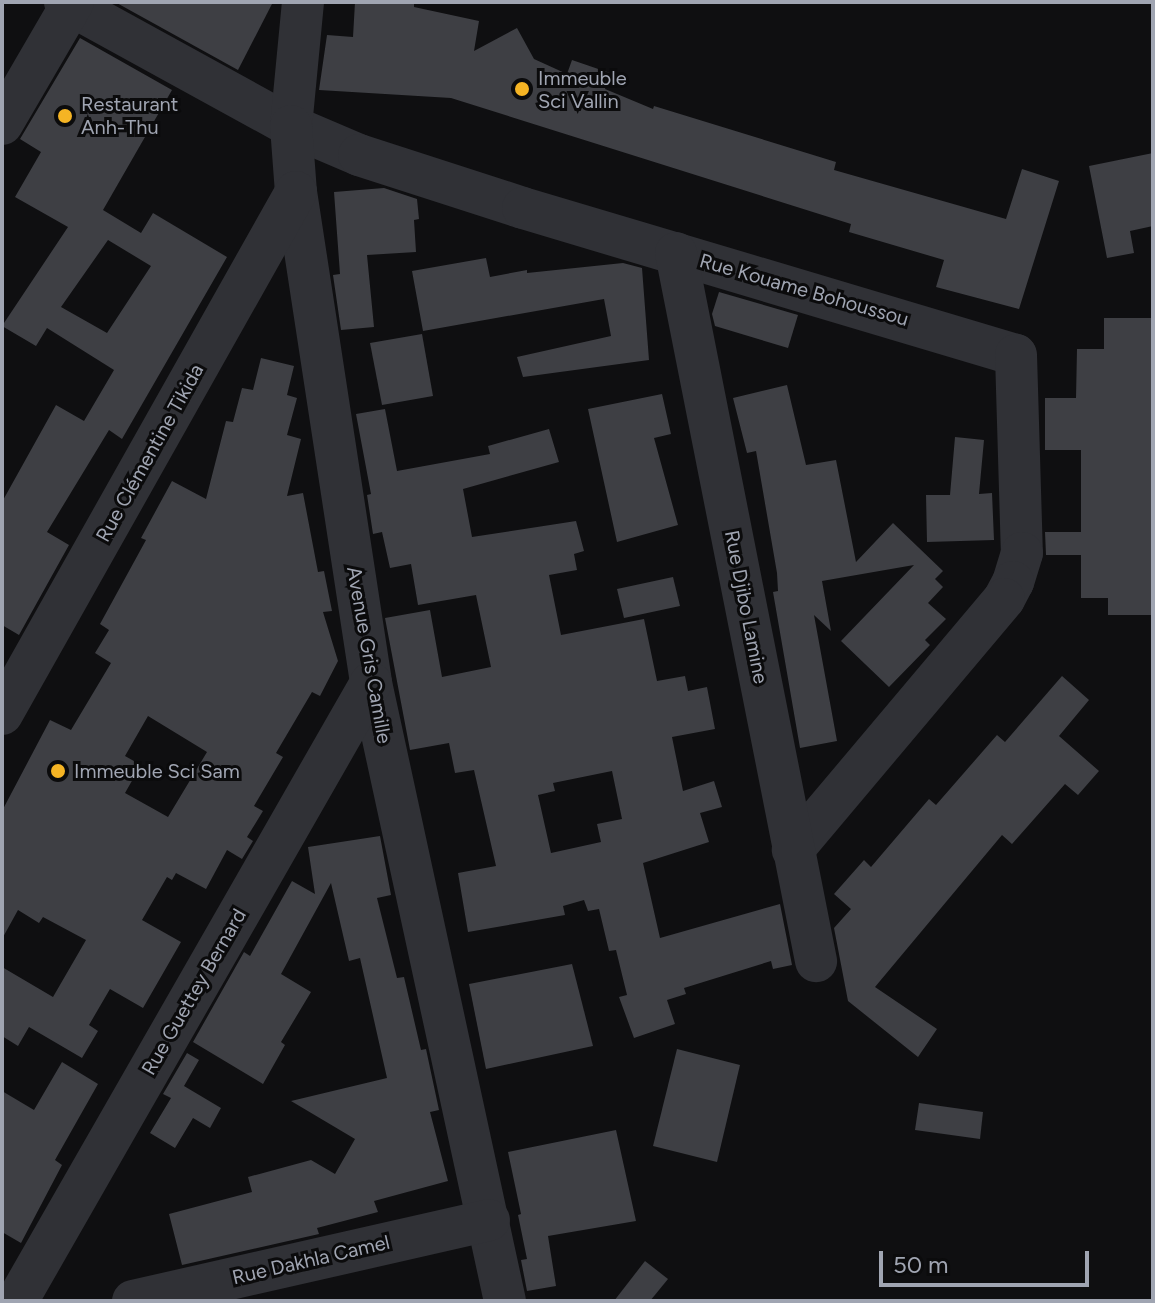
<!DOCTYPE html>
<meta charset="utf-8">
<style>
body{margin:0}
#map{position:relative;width:1155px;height:1303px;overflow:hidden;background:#0f0f11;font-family:Figtree,sans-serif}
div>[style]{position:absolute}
.building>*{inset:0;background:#3e3f44}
.minor>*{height:42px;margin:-21px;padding:0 21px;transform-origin:21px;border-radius:21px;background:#303136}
.dots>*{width:22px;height:22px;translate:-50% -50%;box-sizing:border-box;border:4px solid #0b0b0c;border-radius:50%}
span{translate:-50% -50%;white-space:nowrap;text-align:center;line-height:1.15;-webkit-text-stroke:6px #0b0b0c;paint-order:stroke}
.poi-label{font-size:20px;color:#a0a5b2}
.left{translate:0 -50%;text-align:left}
.street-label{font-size:20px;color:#a0a5b2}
.frame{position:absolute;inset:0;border:4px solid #a0a5b2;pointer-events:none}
.scale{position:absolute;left:879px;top:1251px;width:210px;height:36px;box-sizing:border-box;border:4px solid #a0a5b2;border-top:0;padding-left:10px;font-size:24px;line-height:28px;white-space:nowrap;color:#a0a5b2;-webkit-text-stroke:6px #0b0b0c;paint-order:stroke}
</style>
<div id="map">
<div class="building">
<div style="clip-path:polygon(115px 2px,273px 2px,238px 70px)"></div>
<div style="clip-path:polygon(355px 2px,414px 2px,414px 7px,479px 21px,474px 51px,517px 28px,534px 59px,567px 74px,572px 60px,610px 73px,605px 89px,653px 109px,654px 106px,836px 162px,834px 170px,1006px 219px,1022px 169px,1059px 181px,1019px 309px,936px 287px,944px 260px,849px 232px,851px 224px,451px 98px,319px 90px,327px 35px,353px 37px)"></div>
<div style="clip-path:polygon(evenodd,80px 38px,172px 90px,103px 210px,141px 233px,153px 213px,227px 257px,122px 439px,109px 430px,47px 532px,69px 545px,19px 635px,2px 625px,2px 502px,56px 405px,84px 421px,114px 370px,47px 328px,36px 346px,2px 326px,68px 227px,15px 197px,41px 152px,20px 139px,80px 38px,108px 240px,151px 266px,107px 333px,61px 307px,108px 240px)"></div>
<div style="clip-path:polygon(1153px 153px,1153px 226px,1130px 231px,1134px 253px,1107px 258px,1089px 166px)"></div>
<div style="clip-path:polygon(384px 188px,417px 199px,419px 219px,414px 220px,416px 252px,367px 255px,374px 327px,341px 330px,333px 275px,340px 274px,334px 192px)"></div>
<div style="clip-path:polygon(486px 258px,490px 277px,527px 270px,527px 273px,623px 263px,642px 268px,649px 360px,523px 377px,517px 357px,611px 336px,604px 299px,423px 331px,412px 271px)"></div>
<div style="clip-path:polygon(719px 292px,798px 315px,788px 348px,715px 326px,712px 314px)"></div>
<div style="clip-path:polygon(1104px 318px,1153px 318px,1153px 615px,1108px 615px,1108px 598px,1081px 598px,1081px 555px,1046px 555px,1045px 532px,1081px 532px,1081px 450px,1045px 450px,1045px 398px,1076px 398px,1077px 349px,1104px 349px)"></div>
<div style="clip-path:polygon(422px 334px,433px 396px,382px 405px,370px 343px)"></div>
<div style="clip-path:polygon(evenodd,261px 358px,294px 366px,287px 395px,297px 398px,287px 435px,301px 439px,287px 496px,303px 493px,318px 572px,324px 571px,332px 611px,323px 612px,338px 661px,320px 696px,312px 692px,276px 753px,283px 757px,254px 806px,263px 811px,247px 837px,253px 841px,242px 859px,227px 850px,206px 889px,176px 873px,172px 880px,167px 877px,142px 920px,181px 942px,143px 1008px,110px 989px,89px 1025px,98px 1031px,82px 1058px,29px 1027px,18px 1046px,2px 1036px,2px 967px,53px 997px,86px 940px,43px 917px,39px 923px,18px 910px,2px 939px,2px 811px,50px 720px,71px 730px,111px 663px,95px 653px,109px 630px,100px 624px,146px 540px,141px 538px,172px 481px,206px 499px,226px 421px,233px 422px,242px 388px,253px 390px,261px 358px,148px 716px,207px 752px,168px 817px,125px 793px,141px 765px,125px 756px,148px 716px)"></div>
<div style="clip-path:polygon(787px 385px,806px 465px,836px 460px,856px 562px,893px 523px,943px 571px,935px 579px,943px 587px,928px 603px,946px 619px,925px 640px,930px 645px,889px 687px,841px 641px,914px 565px,822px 581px,831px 631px,814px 615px,837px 741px,800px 748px,773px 592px,778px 591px,777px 573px,756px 451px,747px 453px,733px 398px)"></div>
<div style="clip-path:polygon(662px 394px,671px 434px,654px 438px,678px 525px,617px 542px,588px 409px)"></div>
<div style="clip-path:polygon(evenodd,385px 409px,397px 471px,490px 454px,488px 446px,549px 429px,559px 462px,463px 489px,472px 537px,576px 521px,584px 551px,574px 554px,577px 570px,549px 575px,561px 635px,644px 619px,657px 681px,685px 676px,688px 691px,707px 687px,715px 729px,672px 737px,683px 791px,714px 781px,722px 807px,700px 813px,709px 842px,643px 863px,660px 938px,780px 904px,792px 965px,773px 969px,771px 961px,684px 988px,686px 994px,667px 1000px,675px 1024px,634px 1038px,619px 997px,627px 995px,616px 950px,609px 951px,599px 909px,588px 911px,584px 900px,563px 906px,565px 915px,468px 932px,458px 873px,496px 866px,474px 770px,455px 773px,449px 743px,410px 750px,385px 618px,430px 610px,442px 677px,491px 667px,476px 595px,418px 605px,411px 564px,390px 568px,382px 532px,373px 534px,367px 495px,371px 494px,356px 414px,385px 409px,612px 771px,622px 819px,597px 824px,601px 842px,551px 853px,538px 795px,555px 791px,553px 783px,612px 771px)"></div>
<div style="clip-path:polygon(955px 437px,984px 440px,979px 494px,992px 493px,994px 540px,927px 542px,926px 495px,950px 495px)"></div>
<div style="clip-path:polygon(673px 577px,680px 606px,624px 618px,617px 589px)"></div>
<div style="clip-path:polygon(1062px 676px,1089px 700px,1059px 736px,1099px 771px,1078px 795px,1065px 784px,1012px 844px,1002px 835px,875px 987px,937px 1029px,918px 1057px,848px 1001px,834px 928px,851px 909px,834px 894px,864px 860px,871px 867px,929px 799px,936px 805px,997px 735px,1005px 742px)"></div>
<div style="clip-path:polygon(380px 836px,391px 895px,377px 898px,397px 978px,404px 977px,421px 1050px,426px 1049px,439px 1110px,430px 1112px,448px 1181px,374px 1201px,378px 1212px,317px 1228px,319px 1234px,182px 1265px,169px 1214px,252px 1192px,248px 1177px,311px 1160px,335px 1174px,355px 1139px,291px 1101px,387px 1078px,360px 958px,349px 961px,331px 883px,281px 974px,311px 992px,281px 1042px,285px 1045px,263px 1084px,193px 1042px,244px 952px,250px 956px,292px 881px,315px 894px,308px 847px)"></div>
<div style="clip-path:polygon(572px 964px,593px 1046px,486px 1069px,469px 984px)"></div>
<div style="clip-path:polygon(677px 1049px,740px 1065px,717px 1162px,653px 1146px)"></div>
<div style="clip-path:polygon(187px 1053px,199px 1060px,184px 1086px,221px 1108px,210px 1128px,193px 1118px,175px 1148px,150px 1133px,171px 1098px,163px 1094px)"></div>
<div style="clip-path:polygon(62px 1062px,98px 1084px,55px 1160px,62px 1165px,21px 1243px,2px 1232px,2px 1091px,34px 1110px)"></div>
<div style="clip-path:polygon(919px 1103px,983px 1112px,980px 1139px,915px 1130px)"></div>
<div style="clip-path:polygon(616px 1130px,636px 1221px,548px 1236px,556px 1286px,527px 1291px,521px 1260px,527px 1259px,518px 1215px,521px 1214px,508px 1152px)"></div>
<div style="clip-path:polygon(645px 1261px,668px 1279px,650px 1301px,614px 1301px)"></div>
</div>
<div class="minor">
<div style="left:65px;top:2px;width:258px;rotate:28.8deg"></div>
<div style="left:291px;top:126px;width:74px;rotate:23.1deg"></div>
<div style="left:359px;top:155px;width:172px;rotate:17.9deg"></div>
<div style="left:523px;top:208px;width:514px;rotate:16.6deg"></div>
<div style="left:1016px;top:355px;width:198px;rotate:88.3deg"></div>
<div style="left:1022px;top:553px;width:30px;rotate:107deg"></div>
<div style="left:1013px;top:582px;width:19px;rotate:118deg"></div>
<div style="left:1004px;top:599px;width:328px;rotate:130.1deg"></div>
<div style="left:303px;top:2px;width:125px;rotate:95.5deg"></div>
<div style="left:291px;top:126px;width:66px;rotate:85.7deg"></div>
<div style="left:296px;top:192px;width:497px;rotate:81.3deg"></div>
<div style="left:371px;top:683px;width:632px;rotate:77.77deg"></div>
<div style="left:2px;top:124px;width:141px;rotate:-59.8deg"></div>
<div style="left:676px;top:253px;width:722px;rotate:78.81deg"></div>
<div style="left:2px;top:714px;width:599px;rotate:-60.61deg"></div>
<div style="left:17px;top:1301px;width:712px;rotate:-60.2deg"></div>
<div style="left:133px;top:1301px;width:365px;rotate:-12.8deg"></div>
</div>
<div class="dots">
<div style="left:522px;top:89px;background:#f5b424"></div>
<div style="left:65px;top:116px;background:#f5b424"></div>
<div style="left:58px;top:771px;background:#f5b424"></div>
</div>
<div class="poi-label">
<span class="left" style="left:538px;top:90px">Immeuble<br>Sci Vallin</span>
<span class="left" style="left:81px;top:116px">Restaurant<br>Anh-Thu</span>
<span class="left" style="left:74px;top:771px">Immeuble Sci Sam</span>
</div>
<div class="street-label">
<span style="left:804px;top:290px;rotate:16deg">Rue Kouame Bohoussou</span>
<span style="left:150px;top:453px;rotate:-61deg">Rue Clémentine Tikida</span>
<span style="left:746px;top:607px;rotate:79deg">Rue Djibo Lamine</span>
<span style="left:369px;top:655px;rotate:80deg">Avenue Gris Camille</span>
<span style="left:194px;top:992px;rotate:-60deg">Rue Guettey Bernard</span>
<span style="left:311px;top:1260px;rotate:-13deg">Rue Dakhla Camel</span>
</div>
<div class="frame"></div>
<div class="scale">50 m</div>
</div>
